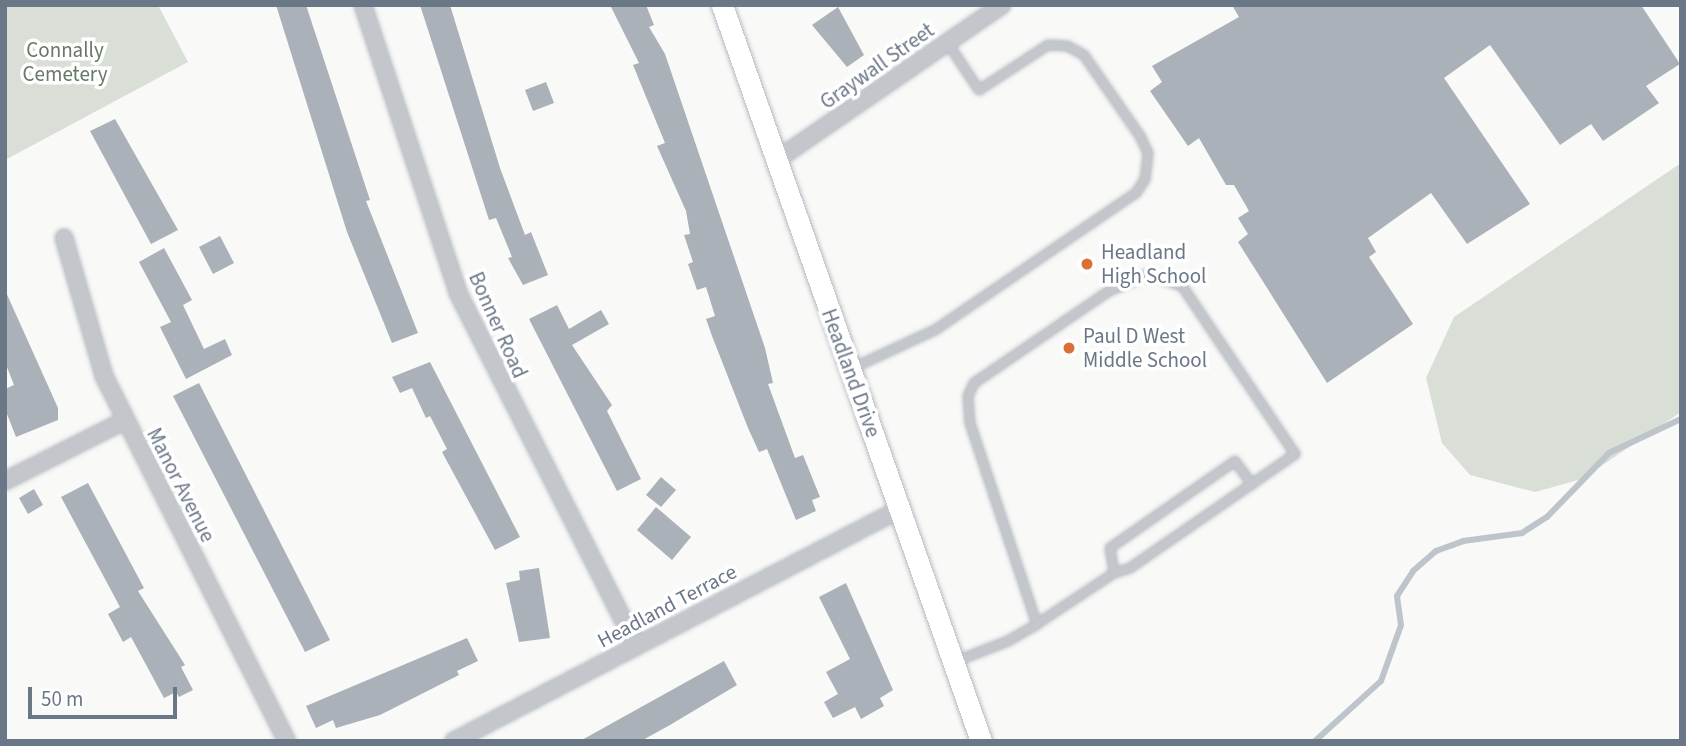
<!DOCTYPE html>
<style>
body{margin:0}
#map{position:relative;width:1686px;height:746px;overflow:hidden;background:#f9f9f8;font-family:"Source Sans 3",sans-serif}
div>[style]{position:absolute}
.green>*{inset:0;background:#d9ded7}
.stream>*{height:6px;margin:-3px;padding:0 3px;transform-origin:3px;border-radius:3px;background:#bdc5cb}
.building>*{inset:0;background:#aab1b8}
.roads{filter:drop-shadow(0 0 2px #b5babf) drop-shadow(0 0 2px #b5babf)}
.service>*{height:8px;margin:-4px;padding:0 4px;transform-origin:4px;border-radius:4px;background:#c3c6ca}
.minor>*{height:16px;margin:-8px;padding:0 8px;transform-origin:8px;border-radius:8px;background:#c3c6ca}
.secondary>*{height:21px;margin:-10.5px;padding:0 10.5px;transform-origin:10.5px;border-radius:10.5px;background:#fff}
.dots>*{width:19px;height:19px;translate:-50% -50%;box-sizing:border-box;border:4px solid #fff;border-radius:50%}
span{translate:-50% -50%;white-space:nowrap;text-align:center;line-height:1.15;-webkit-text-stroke:7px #fff;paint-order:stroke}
.park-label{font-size:21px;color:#667965}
.street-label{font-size:21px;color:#6a7787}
.poi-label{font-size:21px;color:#6a7787}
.left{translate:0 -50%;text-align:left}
.frame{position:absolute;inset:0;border:7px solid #6a7787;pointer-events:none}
.scale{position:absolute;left:28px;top:687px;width:149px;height:32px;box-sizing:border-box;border:4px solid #6a7787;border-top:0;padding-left:9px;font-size:21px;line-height:24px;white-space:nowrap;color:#6a7787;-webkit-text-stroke:5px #fff;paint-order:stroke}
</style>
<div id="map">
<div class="green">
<div style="clip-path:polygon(5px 5px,158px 5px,188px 62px,5px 160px)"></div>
<div style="clip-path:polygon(1681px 163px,1681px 412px,1582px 479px,1535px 492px,1470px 475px,1442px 443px,1426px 378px,1454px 317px)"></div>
</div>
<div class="stream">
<div style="left:1315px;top:741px;width:89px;rotate:-42.3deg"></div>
<div style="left:1381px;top:681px;width:59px;rotate:-70.3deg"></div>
<div style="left:1401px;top:625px;width:29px;rotate:-98deg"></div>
<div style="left:1397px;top:596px;width:30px;rotate:-57deg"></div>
<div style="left:1413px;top:571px;width:30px;rotate:-41deg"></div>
<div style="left:1436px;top:551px;width:29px;rotate:-20deg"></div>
<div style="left:1463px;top:541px;width:60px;rotate:-7.7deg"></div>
<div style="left:1522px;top:533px;width:30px;rotate:-33deg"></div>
<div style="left:1547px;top:517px;width:89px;rotate:-45.9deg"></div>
<div style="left:1609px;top:453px;width:80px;rotate:-25.3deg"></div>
</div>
<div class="building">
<div style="clip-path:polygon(276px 5px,306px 5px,370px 200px,366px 201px,418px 333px,392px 343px,347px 232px)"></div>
<div style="clip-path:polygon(420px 5px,450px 5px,500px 168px,525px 235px,531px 232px,548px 275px,523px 285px,508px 258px,512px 257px,496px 218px,489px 220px)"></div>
<div style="clip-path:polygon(610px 5px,646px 5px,654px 25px,649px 27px,665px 54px,765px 348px,773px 383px,768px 384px,795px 458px,803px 455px,820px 497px,812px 500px,816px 511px,796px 520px,767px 449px,759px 452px,748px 428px,712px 336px,706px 319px,715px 316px,706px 287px,697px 290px,688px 264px,693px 262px,684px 235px,690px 234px,686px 211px,657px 146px,665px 143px,633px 65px,639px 63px)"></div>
<div style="clip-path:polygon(1232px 5px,1641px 5px,1680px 64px,1646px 86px,1659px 103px,1603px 141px,1591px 124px,1560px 145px,1490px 45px,1444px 78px,1530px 204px,1467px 244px,1431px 193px,1368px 238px,1376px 252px,1369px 257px,1413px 324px,1327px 383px,1238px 242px,1248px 234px,1238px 218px,1249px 211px,1234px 185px,1226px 185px,1199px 138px,1188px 146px,1150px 91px,1162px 82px,1152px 66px,1239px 17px)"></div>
<div style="clip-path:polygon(838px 7px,864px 55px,847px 67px,812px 25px)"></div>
<div style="clip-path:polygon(546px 82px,554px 103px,533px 111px,525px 90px)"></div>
<div style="clip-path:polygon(115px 119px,178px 230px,151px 244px,90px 131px)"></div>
<div style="clip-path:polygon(220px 236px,234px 263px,213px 274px,199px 247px)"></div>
<div style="clip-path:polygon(164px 248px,192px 300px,183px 305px,204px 349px,225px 339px,232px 355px,186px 379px,160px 327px,171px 322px,139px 262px)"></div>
<div style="clip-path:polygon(5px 290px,58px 408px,58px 420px,16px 437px,5px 409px,5px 389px,14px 385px,5px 362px)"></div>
<div style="clip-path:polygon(557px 305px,569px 329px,601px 310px,609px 324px,572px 345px,612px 405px,607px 411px,641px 479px,617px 491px,529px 319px)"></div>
<div style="clip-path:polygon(430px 362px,520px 537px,495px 550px,442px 452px,447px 449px,430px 416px,426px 418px,412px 388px,400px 393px,392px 377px)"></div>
<div style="clip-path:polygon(199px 383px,330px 640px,305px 652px,173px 396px)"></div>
<div style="clip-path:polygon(661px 477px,676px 490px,661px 507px,646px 495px)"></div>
<div style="clip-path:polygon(88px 483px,144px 588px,138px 591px,185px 665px,181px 667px,193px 690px,179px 697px,176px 692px,164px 698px,131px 637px,123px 642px,108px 614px,120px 607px,61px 497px)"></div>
<div style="clip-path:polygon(34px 489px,43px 505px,28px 514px,19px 498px)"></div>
<div style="clip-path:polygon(656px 507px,691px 537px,672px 560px,637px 530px)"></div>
<div style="clip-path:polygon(539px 568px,550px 638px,519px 642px,506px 583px,520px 580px,519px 571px)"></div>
<div style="clip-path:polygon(846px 583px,893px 690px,880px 698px,884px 706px,861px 719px,855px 707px,833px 718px,824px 702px,838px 694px,826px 672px,850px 659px,819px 597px)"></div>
<div style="clip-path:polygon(467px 638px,478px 661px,457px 671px,459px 675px,380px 715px,336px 728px,333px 720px,316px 728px,306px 706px)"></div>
<div style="clip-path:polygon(724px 661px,737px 685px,670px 725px,641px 741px,580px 741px)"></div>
</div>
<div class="roads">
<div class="service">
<div style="left:853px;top:368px;width:90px;rotate:-24.9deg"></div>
<div style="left:935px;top:330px;width:243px;rotate:-34.3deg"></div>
<div style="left:1136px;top:193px;width:17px;rotate:-57deg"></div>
<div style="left:1145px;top:179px;width:26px;rotate:-83deg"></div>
<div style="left:1148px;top:153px;width:19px;rotate:-115deg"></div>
<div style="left:1140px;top:136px;width:98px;rotate:-124.7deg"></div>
<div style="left:1084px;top:55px;width:19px;rotate:-152deg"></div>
<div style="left:1067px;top:46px;width:19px;rotate:-177deg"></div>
<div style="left:1048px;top:45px;width:82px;rotate:146.9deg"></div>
<div style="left:979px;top:90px;width:58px;rotate:-123.7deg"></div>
<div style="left:1114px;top:573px;width:25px;rotate:-99deg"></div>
<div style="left:1110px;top:548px;width:152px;rotate:-34.8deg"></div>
<div style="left:1235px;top:461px;width:29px;rotate:54deg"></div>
<div style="left:954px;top:662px;width:58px;rotate:-21.3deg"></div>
<div style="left:1008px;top:641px;width:34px;rotate:-30deg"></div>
<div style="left:1037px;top:624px;width:92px;rotate:-33.5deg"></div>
<div style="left:1114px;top:573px;width:17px;rotate:-17deg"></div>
<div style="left:1130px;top:568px;width:201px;rotate:-34.6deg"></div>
<div style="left:1295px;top:454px;width:202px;rotate:-123.9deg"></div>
<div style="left:1182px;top:286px;width:35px;rotate:-160deg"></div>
<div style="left:1149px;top:274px;width:43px;rotate:157deg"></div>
<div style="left:1109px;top:291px;width:163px;rotate:145.7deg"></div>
<div style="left:974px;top:383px;width:14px;rotate:115deg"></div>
<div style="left:968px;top:396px;width:27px;rotate:86deg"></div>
<div style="left:970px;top:423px;width:212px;rotate:71.6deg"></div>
</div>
<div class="minor">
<div style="left:363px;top:5px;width:303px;rotate:71.7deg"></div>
<div style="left:458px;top:293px;width:395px;rotate:63.2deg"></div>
<div style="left:775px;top:161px;width:275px;rotate:-34.5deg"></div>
<div style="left:64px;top:238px;width:144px;rotate:73.8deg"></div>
<div style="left:104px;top:376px;width:408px;rotate:63.4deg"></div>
<div style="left:5px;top:481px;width:133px;rotate:-26.8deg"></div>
<div style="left:454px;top:741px;width:503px;rotate:-27.48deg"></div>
</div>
<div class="secondary">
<div style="left:722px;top:5px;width:780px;rotate:70.61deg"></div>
</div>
</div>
<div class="dots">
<div style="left:1087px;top:264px;background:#da6f37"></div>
<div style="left:1069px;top:348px;background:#da6f37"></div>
</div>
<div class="park-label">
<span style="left:65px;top:62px">Connally<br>Cemetery</span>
</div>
<div class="street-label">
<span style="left:877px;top:66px;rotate:-35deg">Graywall Street</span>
<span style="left:498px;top:325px;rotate:66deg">Bonner Road</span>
<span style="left:851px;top:373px;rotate:70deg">Headland Drive</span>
<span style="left:181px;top:485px;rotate:63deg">Manor Avenue</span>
<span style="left:667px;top:606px;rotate:-28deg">Headland Terrace</span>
</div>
<div class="poi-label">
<span class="left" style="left:1101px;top:264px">Headland<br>High School</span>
<span class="left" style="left:1083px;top:348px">Paul D West<br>Middle School</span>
</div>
<div class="frame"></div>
<div class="scale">50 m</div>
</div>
